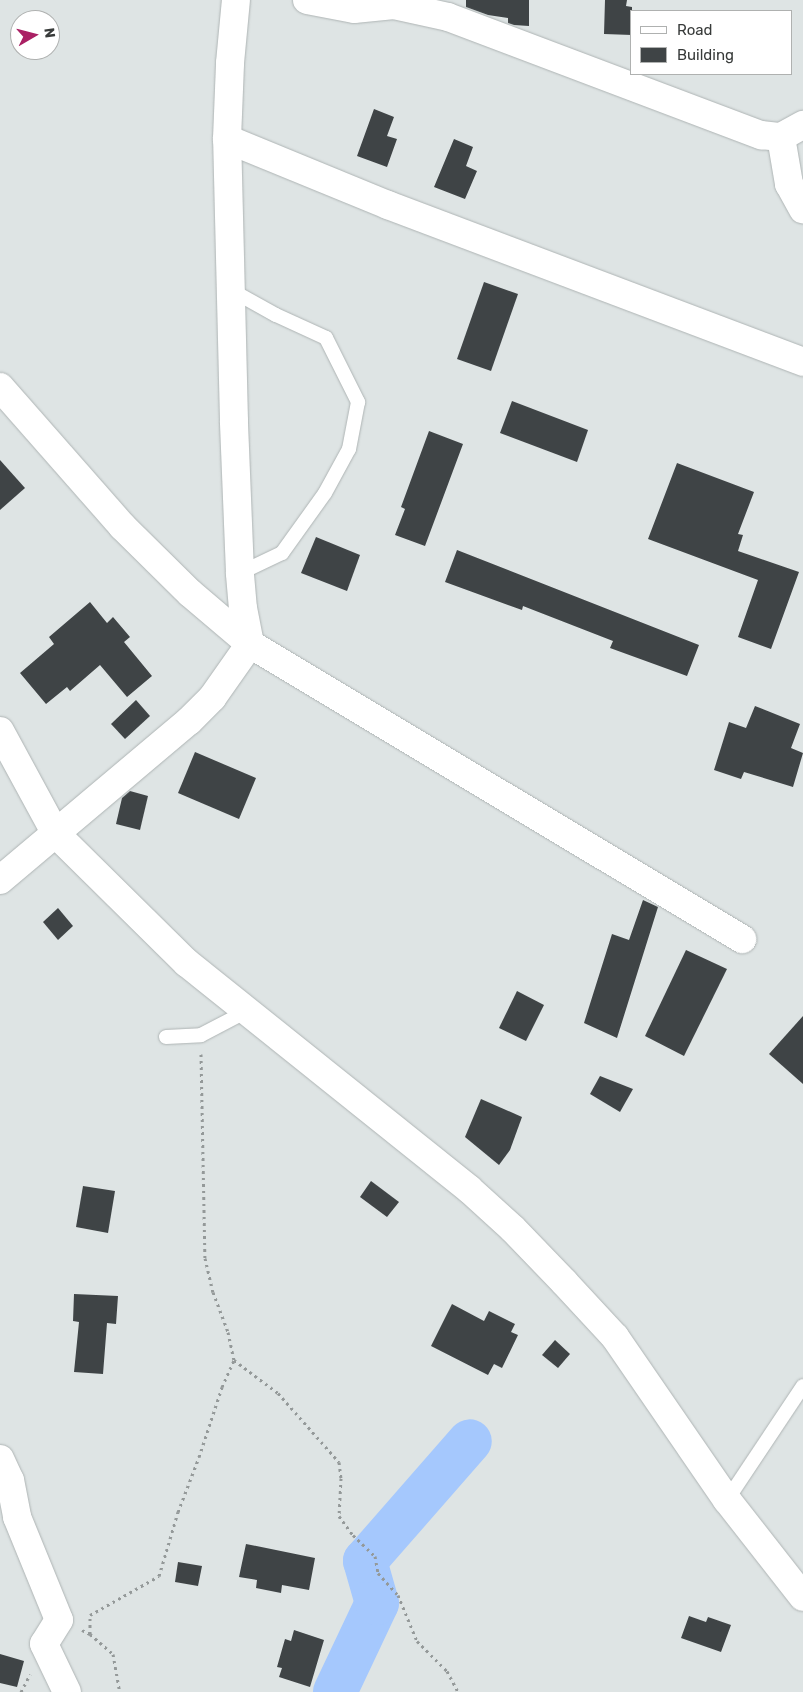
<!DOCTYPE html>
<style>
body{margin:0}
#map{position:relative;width:803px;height:1692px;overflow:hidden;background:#dee4e4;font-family:Rubik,sans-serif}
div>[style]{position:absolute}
.river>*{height:44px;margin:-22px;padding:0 22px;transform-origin:22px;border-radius:22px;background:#a5c8fd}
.building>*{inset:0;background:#3f4446}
.path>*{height:3px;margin-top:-1.5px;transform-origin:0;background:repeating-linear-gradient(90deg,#949999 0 2.5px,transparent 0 6.5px)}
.roads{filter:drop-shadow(0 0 1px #aeb4b4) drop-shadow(0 0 1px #aeb4b4)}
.lane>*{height:14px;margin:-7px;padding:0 7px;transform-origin:7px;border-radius:7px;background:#fff}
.street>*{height:28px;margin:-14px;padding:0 14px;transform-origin:14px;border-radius:14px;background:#fff}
.secondary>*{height:28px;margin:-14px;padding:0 14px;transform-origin:14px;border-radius:14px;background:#fff}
span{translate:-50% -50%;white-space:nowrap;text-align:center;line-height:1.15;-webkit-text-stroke:5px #fff;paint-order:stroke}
.legend{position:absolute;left:630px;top:10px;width:162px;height:65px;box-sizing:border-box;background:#fff;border:1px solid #afb1b0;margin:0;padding:6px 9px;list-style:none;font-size:15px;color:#383b3a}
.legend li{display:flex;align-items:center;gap:10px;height:25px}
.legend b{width:25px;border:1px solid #afb1b0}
.north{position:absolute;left:10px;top:10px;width:50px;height:50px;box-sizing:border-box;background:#fff;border:1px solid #afb1b0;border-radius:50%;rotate:82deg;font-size:14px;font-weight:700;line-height:20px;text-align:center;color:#383b3a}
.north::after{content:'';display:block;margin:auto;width:18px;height:22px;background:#aa2064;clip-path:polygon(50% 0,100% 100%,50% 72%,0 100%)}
</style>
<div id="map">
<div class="river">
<div style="left:335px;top:1692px;width:98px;rotate:-64.7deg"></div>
<div style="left:377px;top:1603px;width:44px;rotate:-105.9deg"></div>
<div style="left:365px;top:1561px;width:159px;rotate:-48.8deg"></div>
</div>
<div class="building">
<div style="clip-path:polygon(466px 0,529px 0,529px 26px,514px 25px,508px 23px,508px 18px,488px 15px,466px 7px)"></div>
<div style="clip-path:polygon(605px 0,627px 0,626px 6px,632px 7px,632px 35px,604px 34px)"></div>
<div style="clip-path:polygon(374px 109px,394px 117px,387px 136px,397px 139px,387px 167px,357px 156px)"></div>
<div style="clip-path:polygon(454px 139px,473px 147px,466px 166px,477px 171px,465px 199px,434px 187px)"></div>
<div style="clip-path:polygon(484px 282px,518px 294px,491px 371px,457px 359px)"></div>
<div style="clip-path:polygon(512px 401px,588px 430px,577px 462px,500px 433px)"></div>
<div style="clip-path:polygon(429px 431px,463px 444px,425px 546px,395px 535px,405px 509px,401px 507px)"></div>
<div style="clip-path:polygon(0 460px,25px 488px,0 510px)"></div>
<div style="clip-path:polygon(677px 463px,754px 492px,738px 534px,743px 535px,738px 551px,799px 572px,771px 649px,738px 637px,758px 580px,648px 539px)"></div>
<div style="clip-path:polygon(316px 537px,360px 555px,347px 591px,301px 573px)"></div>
<div style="clip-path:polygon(457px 550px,699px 645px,687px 676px,610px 648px,613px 641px,523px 606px,522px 610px,445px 582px)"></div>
<div style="clip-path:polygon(90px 602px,107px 623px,113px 617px,130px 637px,124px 642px,152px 676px,127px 697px,100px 665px,70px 691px,67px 687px,46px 704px,20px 673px,54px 644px,49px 637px)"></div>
<div style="clip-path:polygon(136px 700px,150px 716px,125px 739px,111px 724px)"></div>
<div style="clip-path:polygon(755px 706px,800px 724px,791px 748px,803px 753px,793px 787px,744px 772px,741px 779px,714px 770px,729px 722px,746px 728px)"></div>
<div style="clip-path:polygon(195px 752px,256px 778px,239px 819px,178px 793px)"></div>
<div style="clip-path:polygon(130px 791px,148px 796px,140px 830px,116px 824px,122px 798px)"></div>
<div style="clip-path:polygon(643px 900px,658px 907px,617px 1038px,584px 1023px,612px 934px,629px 940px)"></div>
<div style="clip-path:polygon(58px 908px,73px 926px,58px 940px,43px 922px)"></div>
<div style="clip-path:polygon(686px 950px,727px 969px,684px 1056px,645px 1036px)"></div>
<div style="clip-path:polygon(517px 991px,544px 1005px,526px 1041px,499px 1028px)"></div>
<div style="clip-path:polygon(803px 1016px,803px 1084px,769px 1054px)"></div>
<div style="clip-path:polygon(600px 1076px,633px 1089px,620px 1112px,590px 1094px)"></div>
<div style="clip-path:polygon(481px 1099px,522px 1117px,510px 1150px,499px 1165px,465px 1137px)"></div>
<div style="clip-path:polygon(371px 1181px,399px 1202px,387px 1217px,360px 1197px)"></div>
<div style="clip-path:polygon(83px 1186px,115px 1191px,108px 1233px,76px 1227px)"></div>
<div style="clip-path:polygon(74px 1294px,118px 1296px,116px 1324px,107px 1323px,103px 1374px,74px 1372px,79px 1322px,73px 1321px)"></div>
<div style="clip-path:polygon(452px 1304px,484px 1321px,489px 1311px,515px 1324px,511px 1332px,518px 1335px,502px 1368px,494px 1364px,488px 1375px,431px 1346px)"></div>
<div style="clip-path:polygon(555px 1340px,570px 1354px,558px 1368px,542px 1355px)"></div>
<div style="clip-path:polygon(246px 1544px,315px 1558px,309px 1590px,282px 1585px,281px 1593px,256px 1588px,257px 1580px,239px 1577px)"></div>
<div style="clip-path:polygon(178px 1562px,202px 1566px,198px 1586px,175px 1582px)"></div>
<div style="clip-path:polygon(689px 1616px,706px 1622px,708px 1617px,731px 1625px,721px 1652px,681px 1638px)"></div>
<div style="clip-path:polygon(294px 1630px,324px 1640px,310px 1687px,279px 1677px,282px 1668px,277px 1667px,285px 1639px,291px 1641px)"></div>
<div style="clip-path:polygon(0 1654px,24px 1661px,17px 1687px,0 1683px)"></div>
</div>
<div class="path">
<div style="left:201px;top:1054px;width:204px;rotate:88.9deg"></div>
<div style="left:205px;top:1258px;width:35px;rotate:77deg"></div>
<div style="left:213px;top:1292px;width:43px;rotate:69.4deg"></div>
<div style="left:228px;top:1332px;width:29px;rotate:78deg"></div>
<div style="left:234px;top:1360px;width:55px;rotate:36.9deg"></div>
<div style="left:278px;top:1393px;width:92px;rotate:48.5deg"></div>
<div style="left:339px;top:1462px;width:16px;rotate:83deg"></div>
<div style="left:341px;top:1478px;width:38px;rotate:93deg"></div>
<div style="left:339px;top:1516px;width:24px;rotate:54deg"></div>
<div style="left:353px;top:1535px;width:30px;rotate:44deg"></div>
<div style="left:375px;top:1556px;width:17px;rotate:80deg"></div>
<div style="left:378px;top:1573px;width:30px;rotate:48deg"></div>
<div style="left:398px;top:1595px;width:50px;rotate:67.6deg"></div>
<div style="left:417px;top:1641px;width:42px;rotate:45deg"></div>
<div style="left:447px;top:1671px;width:24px;rotate:62deg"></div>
<div style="left:82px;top:1630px;width:9px;rotate:27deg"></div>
<div style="left:90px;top:1634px;width:30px;rotate:41deg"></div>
<div style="left:113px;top:1654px;width:39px;rotate:80deg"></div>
<div style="left:90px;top:1634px;width:19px;rotate:-90deg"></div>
<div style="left:90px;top:1615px;width:79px;rotate:-29.5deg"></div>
<div style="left:159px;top:1576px;width:67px;rotate:-73.5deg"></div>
<div style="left:178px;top:1512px;width:59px;rotate:-69.1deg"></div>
<div style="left:199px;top:1457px;width:74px;rotate:-71.8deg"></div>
<div style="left:222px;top:1387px;width:30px;rotate:-66deg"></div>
<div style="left:21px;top:1692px;width:20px;rotate:-63deg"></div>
</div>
<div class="roads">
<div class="lane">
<div style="left:231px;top:290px;width:51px;rotate:29.1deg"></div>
<div style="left:276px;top:315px;width:55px;rotate:24.7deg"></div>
<div style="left:326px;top:338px;width:72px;rotate:63.4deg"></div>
<div style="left:358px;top:402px;width:48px;rotate:100.8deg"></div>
<div style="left:349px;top:449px;width:50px;rotate:118.6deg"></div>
<div style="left:325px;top:493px;width:74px;rotate:125.6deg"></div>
<div style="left:282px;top:553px;width:47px;rotate:154.5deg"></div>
<div style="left:166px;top:1037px;width:35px;rotate:-3deg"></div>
<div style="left:201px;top:1035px;width:50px;rotate:-27.6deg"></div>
<div style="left:727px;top:1500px;width:137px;rotate:-56.3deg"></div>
</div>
<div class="street">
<div style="left:307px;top:0;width:48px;rotate:10.8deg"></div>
<div style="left:354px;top:9px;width:40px;rotate:-5.7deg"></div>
<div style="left:394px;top:5px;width:55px;rotate:12.5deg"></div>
<div style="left:448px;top:17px;width:335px;rotate:20.7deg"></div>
<div style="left:761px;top:135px;width:20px;rotate:6deg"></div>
<div style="left:781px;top:137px;width:25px;rotate:-29deg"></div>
<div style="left:781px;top:137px;width:48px;rotate:80.3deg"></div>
<div style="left:789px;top:184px;width:29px;rotate:61deg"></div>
<div style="left:227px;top:139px;width:174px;rotate:22.3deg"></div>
<div style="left:388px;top:205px;width:444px;rotate:20.7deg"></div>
<div style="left:0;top:387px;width:185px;rotate:48.7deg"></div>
<div style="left:122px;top:526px;width:95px;rotate:44.6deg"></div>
<div style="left:190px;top:593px;width:79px;rotate:40.4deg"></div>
<div style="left:250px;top:644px;width:574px;rotate:30.95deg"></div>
<div style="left:0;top:880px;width:247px;rotate:-40.1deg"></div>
<div style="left:189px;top:721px;width:33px;rotate:-45deg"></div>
<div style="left:212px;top:698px;width:66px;rotate:-54.9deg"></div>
<div style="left:250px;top:644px;width:36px;rotate:-101deg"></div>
<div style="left:243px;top:609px;width:36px;rotate:-95deg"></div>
<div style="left:240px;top:573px;width:152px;rotate:-92.3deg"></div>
<div style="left:234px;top:421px;width:282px;rotate:-91.4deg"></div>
<div style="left:227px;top:139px;width:76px;rotate:-87.7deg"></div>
<div style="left:230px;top:63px;width:63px;rotate:-84.6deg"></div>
<div style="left:0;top:1459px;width:23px;rotate:65deg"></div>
<div style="left:10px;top:1480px;width:38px;rotate:79deg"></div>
<div style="left:17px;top:1517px;width:111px;rotate:67.8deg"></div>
<div style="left:59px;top:1620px;width:28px;rotate:122deg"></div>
<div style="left:44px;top:1644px;width:53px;rotate:64.4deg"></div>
</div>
<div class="secondary">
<div style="left:0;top:731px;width:117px;rotate:61.5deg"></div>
<div style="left:56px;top:834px;width:184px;rotate:44.6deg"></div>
<div style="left:187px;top:963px;width:361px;rotate:38.7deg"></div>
<div style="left:469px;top:1189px;width:59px;rotate:42.3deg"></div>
<div style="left:513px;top:1229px;width:74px;rotate:46.1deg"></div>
<div style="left:564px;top:1282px;width:75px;rotate:47.2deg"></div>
<div style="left:615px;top:1337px;width:198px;rotate:55.5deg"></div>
<div style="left:727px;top:1500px;width:123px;rotate:51.9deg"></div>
</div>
</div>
<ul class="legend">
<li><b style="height:6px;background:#fff"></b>Road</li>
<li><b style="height:14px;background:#3f4446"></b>Building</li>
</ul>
<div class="north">N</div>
</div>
